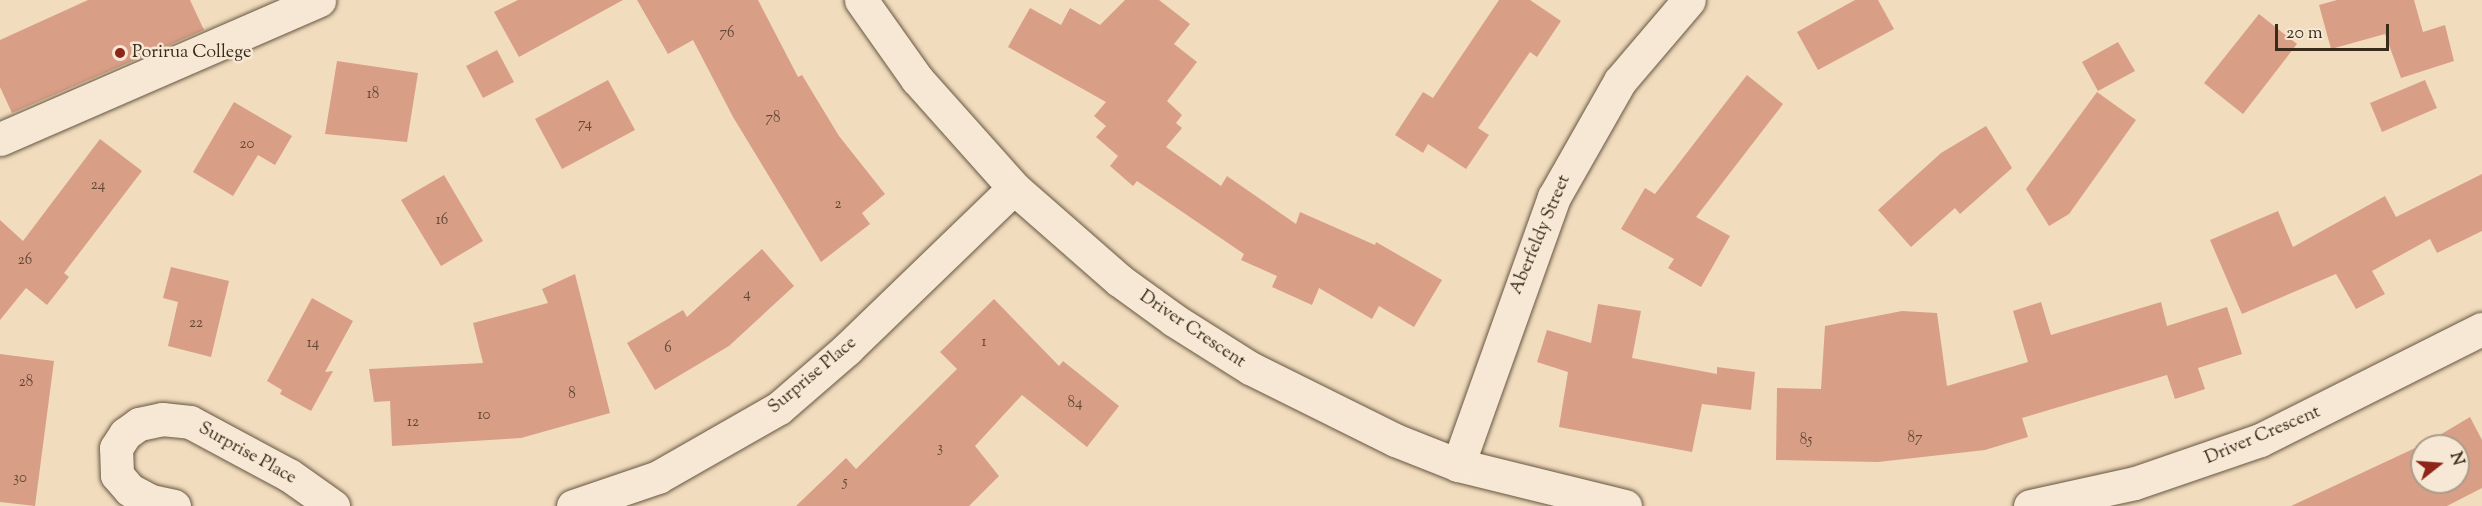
<!DOCTYPE html>
<style>
body{margin:0}
#map{position:relative;width:2482px;height:506px;overflow:hidden;background:#f2dcbe;font-family:"Sorts Mill Goudy",serif}
div>[style]{position:absolute}
.building>*{inset:0;background:#d99f86}
.roads{filter:drop-shadow(0 0 2px #665742) drop-shadow(0 0 2px #665742)}
.minor>*{height:33px;margin:-16.5px;padding:0 16.5px;transform-origin:16.5px;border-radius:16.5px;background:#f7e8d5}
.dots>*{width:16px;height:16px;translate:-50% -50%;box-sizing:border-box;border:3px solid #f7e8d5;border-radius:50%}
span{translate:-50% -50%;white-space:nowrap;text-align:center;line-height:1.15;-webkit-text-stroke:5px #f7e8d5;paint-order:stroke}
.number-label{font-size:15px;color:#604834}
.number-label span{-webkit-text-stroke-width:0}
.poi-label{font-size:18px;color:#382b19}
.left{translate:0 -50%;text-align:left}
.street-label{font-size:18px;color:#382b19}
.north{position:absolute;left:2410px;top:434px;width:60px;height:60px;box-sizing:border-box;background:#f7e8d5;border:2px solid #ab9c8a;border-radius:50%;rotate:73deg;font-size:16px;font-weight:700;line-height:24px;text-align:center;color:#382b19}
.north::after{content:'';display:block;margin:auto;width:21px;height:27px;background:#8f2418;clip-path:polygon(50% 0,100% 100%,50% 72%,0 100%)}
.scale{position:absolute;left:2275px;top:24px;width:114px;height:27px;box-sizing:border-box;border:3px solid #382b19;border-top:0;padding-left:8px;font-size:18px;line-height:21px;white-space:nowrap;color:#382b19;-webkit-text-stroke:4px #f7e8d5;paint-order:stroke}
</style>
<div id="map">
<div class="building">
<div style="clip-path:polygon(88px 0,190px 0,204px 30px,12px 113px,0 87px,0 40px)"></div>
<div style="clip-path:polygon(518px 0,623px 0,519px 57px,494px 12px)"></div>
<div style="clip-path:polygon(637px 0,758px 0,798px 77px,802px 75px,839px 136px,885px 194px,862px 213px,870px 224px,821px 262px,733px 117px,693px 40px,668px 54px)"></div>
<div style="clip-path:polygon(1125px 0,1159px 0,1190px 24px,1174px 44px,1197px 62px,1167px 101px,1182px 115px,1176px 123px,1182px 128px,1166px 147px,1221px 186px,1227px 176px,1296px 224px,1300px 212px,1375px 245px,1376px 242px,1442px 280px,1414px 327px,1379px 306px,1372px 319px,1319px 288px,1312px 305px,1272px 287px,1277px 276px,1241px 260px,1244px 254px,1137px 181px,1133px 186px,1110px 166px,1118px 156px,1096px 137px,1106px 126px,1094px 116px,1106px 102px,1008px 47px,1030px 8px,1061px 25px,1070px 8px,1100px 25px)"></div>
<div style="clip-path:polygon(1499px 0,1530px 0,1561px 21px,1537px 57px,1530px 52px,1478px 128px,1489px 135px,1466px 169px,1428px 144px,1423px 153px,1395px 135px,1423px 92px,1433px 98px)"></div>
<div style="clip-path:polygon(1855px 0,1878px 0,1894px 29px,1818px 70px,1797px 32px)"></div>
<div style="clip-path:polygon(2337px 0,2414px 0,2423px 32px,2445px 25px,2454px 61px,2401px 78px,2385px 34px,2331px 49px,2319px 5px)"></div>
<div style="clip-path:polygon(2259px 14px,2297px 44px,2243px 114px,2204px 83px)"></div>
<div style="clip-path:polygon(2118px 42px,2135px 71px,2098px 91px,2082px 62px)"></div>
<div style="clip-path:polygon(497px 50px,514px 82px,483px 98px,466px 66px)"></div>
<div style="clip-path:polygon(337px 61px,418px 73px,407px 142px,325px 134px)"></div>
<div style="clip-path:polygon(1747px 75px,1783px 104px,1696px 217px,1730px 236px,1701px 287px,1668px 268px,1674px 259px,1621px 229px,1645px 188px,1655px 194px)"></div>
<div style="clip-path:polygon(608px 80px,635px 130px,562px 169px,535px 119px)"></div>
<div style="clip-path:polygon(2425px 80px,2437px 108px,2382px 132px,2370px 103px)"></div>
<div style="clip-path:polygon(2097px 92px,2136px 120px,2069px 214px,2049px 226px,2026px 189px)"></div>
<div style="clip-path:polygon(234px 102px,292px 136px,275px 165px,258px 155px,233px 196px,193px 172px)"></div>
<div style="clip-path:polygon(1986px 126px,2012px 168px,1960px 214px,1955px 208px,1911px 247px,1878px 210px,1941px 153px)"></div>
<div style="clip-path:polygon(100px 139px,142px 171px,64px 273px,69px 277px,47px 305px,26px 288px,0 320px,0 220px,23px 241px)"></div>
<div style="clip-path:polygon(2482px 174px,2482px 231px,2437px 253px,2430px 239px,2372px 271px,2385px 294px,2356px 309px,2336px 274px,2242px 314px,2210px 240px,2278px 211px,2293px 247px,2385px 196px,2396px 217px)"></div>
<div style="clip-path:polygon(444px 175px,483px 241px,441px 266px,401px 200px)"></div>
<div style="clip-path:polygon(762px 249px,794px 286px,729px 346px,655px 390px,627px 343px,683px 310px,687px 317px)"></div>
<div style="clip-path:polygon(171px 267px,229px 281px,211px 357px,168px 346px,178px 302px,163px 298px)"></div>
<div style="clip-path:polygon(575px 274px,610px 413px,521px 438px,392px 446px,390px 401px,374px 402px,369px 369px,483px 363px,473px 323px,548px 303px,542px 289px)"></div>
<div style="clip-path:polygon(312px 298px,353px 321px,325px 372px,333px 371px,311px 411px,280px 394px,282px 390px,267px 381px)"></div>
<div style="clip-path:polygon(994px 299px,1059px 366px,1063px 361px,1119px 406px,1087px 447px,1022px 395px,975px 446px,999px 476px,969px 506px,796px 506px,846px 458px,856px 469px,957px 369px,940px 352px)"></div>
<div style="clip-path:polygon(2041px 302px,2051px 335px,2161px 302px,2167px 326px,2227px 307px,2242px 354px,2198px 368px,2205px 389px,2175px 399px,2167px 375px,2022px 418px,2028px 437px,1985px 450px,1878px 462px,1776px 460px,1777px 388px,1821px 389px,1825px 326px,1902px 311px,1937px 313px,1947px 386px,2028px 362px,2013px 311px)"></div>
<div style="clip-path:polygon(1598px 304px,1641px 311px,1632px 358px,1717px 374px,1717px 367px,1755px 372px,1751px 410px,1702px 404px,1692px 452px,1559px 427px,1568px 372px,1537px 362px,1547px 330px,1591px 343px)"></div>
<div style="clip-path:polygon(0 354px,54px 361px,35px 506px,0 502px)"></div>
<div style="clip-path:polygon(evenodd,2470px 417px,2482px 440px,2482px 488px,2447px 506px,2291px 506px,2428px 442px,2470px 417px,2422px 446px,2458px 446px,2458px 482px,2422px 482px,2422px 446px)"></div>
</div>
<div class="roads">
<div class="minor">
<div style="left:861px;top:0;width:97px;rotate:54.7deg"></div>
<div style="left:917px;top:79px;width:146px;rotate:48.3deg"></div>
<div style="left:1014px;top:188px;width:140px;rotate:41.2deg"></div>
<div style="left:1119px;top:280px;width:68px;rotate:36deg"></div>
<div style="left:1174px;top:320px;width:90px;rotate:32.3deg"></div>
<div style="left:1250px;top:368px;width:162px;rotate:26.4deg"></div>
<div style="left:1395px;top:440px;width:68px;rotate:21.6deg"></div>
<div style="left:1458px;top:465px;width:172px;rotate:13.8deg"></div>
<div style="left:0;top:139px;width:348px;rotate:-23.5deg"></div>
<div style="left:1458px;top:465px;width:285px;rotate:-70.3deg"></div>
<div style="left:1554px;top:197px;width:133px;rotate:-60.4deg"></div>
<div style="left:1620px;top:81px;width:106px;rotate:-49.6deg"></div>
<div style="left:174px;top:506px;width:24px;rotate:-168deg"></div>
<div style="left:151px;top:501px;width:24px;rotate:-152deg"></div>
<div style="left:130px;top:490px;width:20px;rotate:-131deg"></div>
<div style="left:117px;top:475px;width:27px;rotate:-92deg"></div>
<div style="left:116px;top:448px;width:17px;rotate:-57deg"></div>
<div style="left:125px;top:434px;width:17px;rotate:-36deg"></div>
<div style="left:139px;top:424px;width:24px;rotate:-12deg"></div>
<div style="left:162px;top:419px;width:28px;rotate:6deg"></div>
<div style="left:190px;top:422px;width:112px;rotate:28.2deg"></div>
<div style="left:289px;top:475px;width:54px;rotate:35.2deg"></div>
<div style="left:573px;top:506px;width:90px;rotate:-18.8deg"></div>
<div style="left:658px;top:477px;width:139px;rotate:-29.7deg"></div>
<div style="left:779px;top:408px;width:90px;rotate:-40.9deg"></div>
<div style="left:847px;top:349px;width:232px;rotate:-44deg"></div>
<div style="left:2030px;top:506px;width:107px;rotate:-12.4deg"></div>
<div style="left:2135px;top:483px;width:132px;rotate:-19deg"></div>
<div style="left:2260px;top:440px;width:248px;rotate:-26.6deg"></div>
</div>
</div>
<div class="dots">
<div style="left:120px;top:53px;background:#8f2418"></div>
</div>
<div class="number-label">
<span style="left:727px;top:34px">76</span>
<span style="left:373px;top:95px">18</span>
<span style="left:773px;top:119px">78</span>
<span style="left:585px;top:125px">74</span>
<span style="left:247px;top:145px">20</span>
<span style="left:98px;top:186px">24</span>
<span style="left:838px;top:205px">2</span>
<span style="left:442px;top:221px">16</span>
<span style="left:25px;top:261px">26</span>
<span style="left:747px;top:295px">4</span>
<span style="left:196px;top:324px">22</span>
<span style="left:984px;top:343px">1</span>
<span style="left:313px;top:344px">14</span>
<span style="left:668px;top:349px">6</span>
<span style="left:26px;top:383px">28</span>
<span style="left:572px;top:395px">8</span>
<span style="left:1075px;top:404px">84</span>
<span style="left:484px;top:416px">10</span>
<span style="left:413px;top:423px">12</span>
<span style="left:1915px;top:439px">87</span>
<span style="left:1806px;top:441px">85</span>
<span style="left:940px;top:449px">3</span>
<span style="left:20px;top:479px">30</span>
<span style="left:845px;top:483px">5</span>
</div>
<div class="poi-label">
<span class="left" style="left:132px;top:53px">Porirua College</span>
</div>
<div class="street-label">
<span style="left:1541px;top:235px;rotate:-67deg">Aberfeldy Street</span>
<span style="left:1192px;top:330px;rotate:34deg">Driver Crescent</span>
<span style="left:813px;top:376px;rotate:-40deg">Surprise Place</span>
<span style="left:2263px;top:436px;rotate:-23deg">Driver Crescent</span>
<span style="left:247px;top:454px;rotate:29deg">Surprise Place</span>
</div>
<div class="north">N</div>
<div class="scale">20 m</div>
</div>
